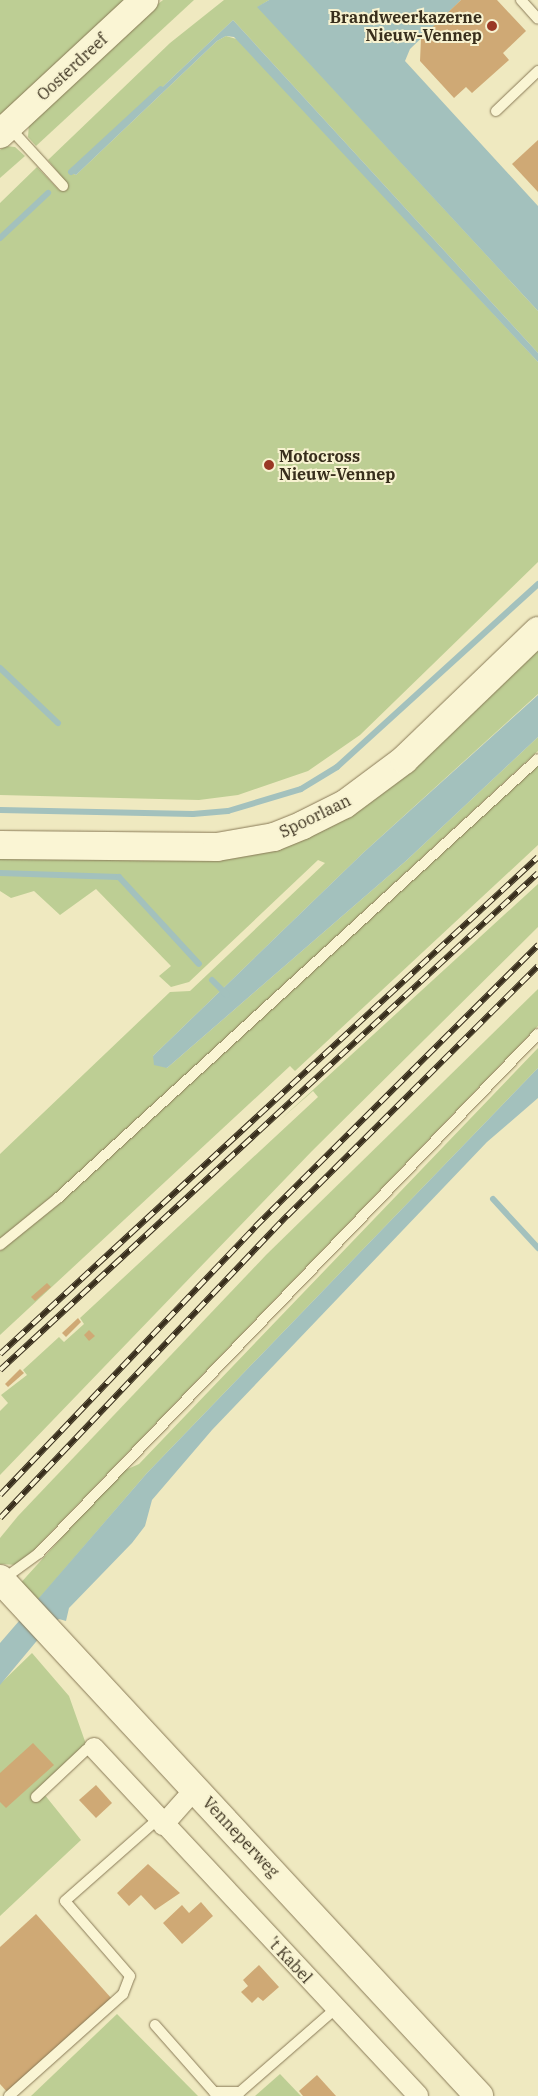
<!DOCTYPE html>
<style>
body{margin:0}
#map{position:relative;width:538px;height:2096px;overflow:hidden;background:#efe9c0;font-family:"IBM Plex Serif",serif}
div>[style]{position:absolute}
.green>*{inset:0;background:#bdce94}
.water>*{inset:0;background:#a3c1bd}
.stream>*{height:6px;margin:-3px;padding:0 3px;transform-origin:3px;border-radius:3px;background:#a3c1bd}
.building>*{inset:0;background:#cfa975}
.roads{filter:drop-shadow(0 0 1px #897a57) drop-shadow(0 0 1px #897a57)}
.lane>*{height:10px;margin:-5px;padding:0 5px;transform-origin:5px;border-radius:5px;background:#faf5d4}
.street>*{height:20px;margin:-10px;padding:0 10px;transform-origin:10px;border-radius:10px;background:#faf5d4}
.secondary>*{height:28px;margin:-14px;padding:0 14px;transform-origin:14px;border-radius:14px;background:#faf5d4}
.rail>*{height:5.5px;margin-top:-2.75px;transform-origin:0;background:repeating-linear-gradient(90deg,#f7f2d0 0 11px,#382e1c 0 22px);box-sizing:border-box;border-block:1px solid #382e1c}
.dots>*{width:14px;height:14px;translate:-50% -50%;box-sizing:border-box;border:2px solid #f7f2d0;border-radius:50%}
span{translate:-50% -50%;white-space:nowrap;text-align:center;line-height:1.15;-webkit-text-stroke:4px #f7f2d0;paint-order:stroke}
.poi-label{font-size:16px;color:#382e1c;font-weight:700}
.right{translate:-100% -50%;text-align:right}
.left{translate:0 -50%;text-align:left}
.street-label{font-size:16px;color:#382e1c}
</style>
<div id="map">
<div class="green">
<div style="clip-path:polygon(0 0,128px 0,0 120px)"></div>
<div style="clip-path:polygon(163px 0,194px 0,36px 146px,28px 137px,29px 123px,99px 51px)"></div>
<div style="clip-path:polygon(224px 0,269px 0,258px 7px,538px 311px,538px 353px,233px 20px,72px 173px,76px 175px,217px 41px,226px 36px,240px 40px,538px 362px,538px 562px,360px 735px,308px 771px,238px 795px,199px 800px,0 795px,0 203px,37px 167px,59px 190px,67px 184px,48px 160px,170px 43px)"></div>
<div style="clip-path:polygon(5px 146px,15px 147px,25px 156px,0 178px,0 150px)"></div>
<div style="clip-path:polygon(538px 642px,538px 694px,363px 853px,153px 1056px,167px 1068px,407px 860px,538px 737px,538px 751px,56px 1195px,0 1239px,0 1154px,170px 992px,190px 991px,325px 863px,318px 860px,189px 982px,171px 987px,159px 976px,171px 966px,96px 889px,60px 915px,34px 891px,11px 898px,0 891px,0 859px,252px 855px,317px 833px)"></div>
<div style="clip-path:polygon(538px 761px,538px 845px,295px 1071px,290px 1066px,0 1335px,0 1251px)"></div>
<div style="clip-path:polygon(538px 884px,538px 927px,312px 1151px,0 1475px,0 1411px,8px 1403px,1px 1395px,27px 1375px,23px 1370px,59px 1337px,64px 1342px,84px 1324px,80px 1318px,318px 1097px,313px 1091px,280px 1120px)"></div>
<div style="clip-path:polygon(538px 989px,538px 1026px,35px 1549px,18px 1565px,0 1564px,0 1538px,18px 1516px,266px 1255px)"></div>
<div style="clip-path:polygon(538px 1048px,538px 1068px,147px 1473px,37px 1601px,17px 1587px,121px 1472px,139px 1464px)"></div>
<div style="clip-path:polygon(32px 1653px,69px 1696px,87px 1747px,44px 1794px,81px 1840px,0 1916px,0 1684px)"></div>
<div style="clip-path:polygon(117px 2014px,198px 2096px,31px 2096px)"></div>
<div style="clip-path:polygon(280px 2074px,301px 2096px,255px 2096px)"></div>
</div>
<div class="water">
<div style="clip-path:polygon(269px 0,461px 0,410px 49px,405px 61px,538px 206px,538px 311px,257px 7px)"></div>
<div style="clip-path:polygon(233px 20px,538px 353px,538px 362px,234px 37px,226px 36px,217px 41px,76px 175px,72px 173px)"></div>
<div style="clip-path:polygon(538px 695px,538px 737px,407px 860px,167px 1068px,154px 1065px,153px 1056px,363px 853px)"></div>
<div style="clip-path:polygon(538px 1068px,538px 1098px,487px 1142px,212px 1430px,152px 1500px,145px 1526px,132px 1543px,69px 1608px,66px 1621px,59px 1619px,50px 1625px,0 1685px,0 1643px,147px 1473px)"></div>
</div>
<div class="stream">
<div style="left:71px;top:172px;width:122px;rotate:-42.7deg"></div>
<div style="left:0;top:238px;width:66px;rotate:-43.2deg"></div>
<div style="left:0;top:668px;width:80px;rotate:43.5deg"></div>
<div style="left:0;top:810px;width:193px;rotate:1.2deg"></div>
<div style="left:193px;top:814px;width:35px;rotate:-5deg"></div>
<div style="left:228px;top:811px;width:76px;rotate:-16.8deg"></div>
<div style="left:301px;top:789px;width:42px;rotate:-31.4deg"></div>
<div style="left:337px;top:767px;width:272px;rotate:-42.3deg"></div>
<div style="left:0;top:873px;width:119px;rotate:1.9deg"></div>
<div style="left:119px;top:877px;width:118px;rotate:47.4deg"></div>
<div style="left:212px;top:980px;width:21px;rotate:45deg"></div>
<div style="left:493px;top:1199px;width:67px;rotate:47.4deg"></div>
</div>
<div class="building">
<div style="clip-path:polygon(461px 0,497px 0,526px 31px,503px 53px,509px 60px,472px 93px,466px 87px,454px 98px,420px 61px,421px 38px)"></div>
<div style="clip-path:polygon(538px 140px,538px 192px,512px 164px)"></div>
<div style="clip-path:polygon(47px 1283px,51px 1287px,35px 1301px,31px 1297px)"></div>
<div style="clip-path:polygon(78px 1318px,81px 1322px,66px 1337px,62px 1333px)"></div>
<div style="clip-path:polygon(89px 1330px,95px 1336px,89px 1341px,84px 1335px)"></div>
<div style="clip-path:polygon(20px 1369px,24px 1373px,8px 1387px,5px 1384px)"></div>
<div style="clip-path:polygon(33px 1743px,54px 1765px,6px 1808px,0 1802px,0 1773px)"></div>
<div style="clip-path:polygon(96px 1785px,112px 1803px,96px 1818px,79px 1800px)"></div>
<div style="clip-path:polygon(148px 1864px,180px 1893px,155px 1910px,141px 1895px,129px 1906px,117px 1893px)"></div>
<div style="clip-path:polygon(201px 1902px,213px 1916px,182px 1944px,163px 1923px,182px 1905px,189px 1913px)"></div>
<div style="clip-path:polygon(36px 1914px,112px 1999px,8px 2093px,0 2084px,0 1947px)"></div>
<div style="clip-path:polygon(259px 1965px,279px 1987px,263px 2001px,258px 1997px,252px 2003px,241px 1992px,248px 1986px,243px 1980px)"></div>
<div style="clip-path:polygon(317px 2075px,336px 2096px,303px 2096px,299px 2091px)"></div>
</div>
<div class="roads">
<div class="lane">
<div style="left:521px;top:0;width:25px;rotate:48deg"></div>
<div style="left:496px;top:111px;width:58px;rotate:-43.6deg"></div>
<div style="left:9px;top:127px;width:80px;rotate:47.5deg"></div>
<div style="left:0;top:1245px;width:75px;rotate:-39deg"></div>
<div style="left:58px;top:1198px;width:650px;rotate:-42.45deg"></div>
<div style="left:2px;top:1580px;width:46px;rotate:-36.1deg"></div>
<div style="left:39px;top:1553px;width:720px;rotate:-46.13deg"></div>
<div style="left:36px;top:1797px;width:69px;rotate:-43.2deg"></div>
<div style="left:86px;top:1750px;width:8px;rotate:-14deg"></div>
<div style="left:155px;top:2025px;width:89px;rotate:48.6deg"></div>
<div style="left:214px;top:2092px;width:26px"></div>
<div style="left:240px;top:2092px;width:126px;rotate:-41.1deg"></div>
<div style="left:9px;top:2096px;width:153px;rotate:-41.8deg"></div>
<div style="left:123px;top:1994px;width:19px;rotate:-69deg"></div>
<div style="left:130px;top:1976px;width:99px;rotate:-130.9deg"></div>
<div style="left:65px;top:1901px;width:124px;rotate:-41.4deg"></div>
</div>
<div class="street">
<div style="left:94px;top:1748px;width:475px;rotate:47deg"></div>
<div style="left:163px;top:1825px;width:50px;rotate:-48.3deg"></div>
</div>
<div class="secondary">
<div style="left:0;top:134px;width:197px;rotate:-42.9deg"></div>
<div style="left:0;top:845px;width:217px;rotate:0.5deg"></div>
<div style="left:217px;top:847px;width:58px;rotate:-10deg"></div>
<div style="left:274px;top:837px;width:31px;rotate:-22deg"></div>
<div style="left:303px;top:825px;width:47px;rotate:-26.6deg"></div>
<div style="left:345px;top:804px;width:74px;rotate:-36.7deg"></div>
<div style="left:404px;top:760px;width:186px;rotate:-43.9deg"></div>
<div style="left:0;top:1579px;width:705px;rotate:47.18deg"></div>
</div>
</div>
<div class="rail">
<div style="left:0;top:1354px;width:732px;rotate:-42.73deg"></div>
<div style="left:0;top:1370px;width:732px;rotate:-42.73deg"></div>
<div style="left:0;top:1495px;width:370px;rotate:-46.4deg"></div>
<div style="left:255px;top:1227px;width:400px;rotate:-44.9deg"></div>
<div style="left:0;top:1518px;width:417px;rotate:-46.5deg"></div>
<div style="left:287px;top:1216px;width:354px;rotate:-44.9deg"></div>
</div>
<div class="dots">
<div style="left:492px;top:26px;background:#9a3825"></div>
<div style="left:269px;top:465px;background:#9a3825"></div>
</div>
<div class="poi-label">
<span class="right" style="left:482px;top:26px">Brandweerkazerne<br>Nieuw-Vennep</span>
<span class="left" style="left:279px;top:465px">Motocross<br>Nieuw-Vennep</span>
</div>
<div class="street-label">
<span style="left:72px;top:67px;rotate:-43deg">Oosterdreef</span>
<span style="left:315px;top:816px;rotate:-26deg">Spoorlaan</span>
<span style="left:241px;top:1837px;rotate:47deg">Venneperweg</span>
<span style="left:290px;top:1960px;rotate:47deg">'t Kabel</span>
</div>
</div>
